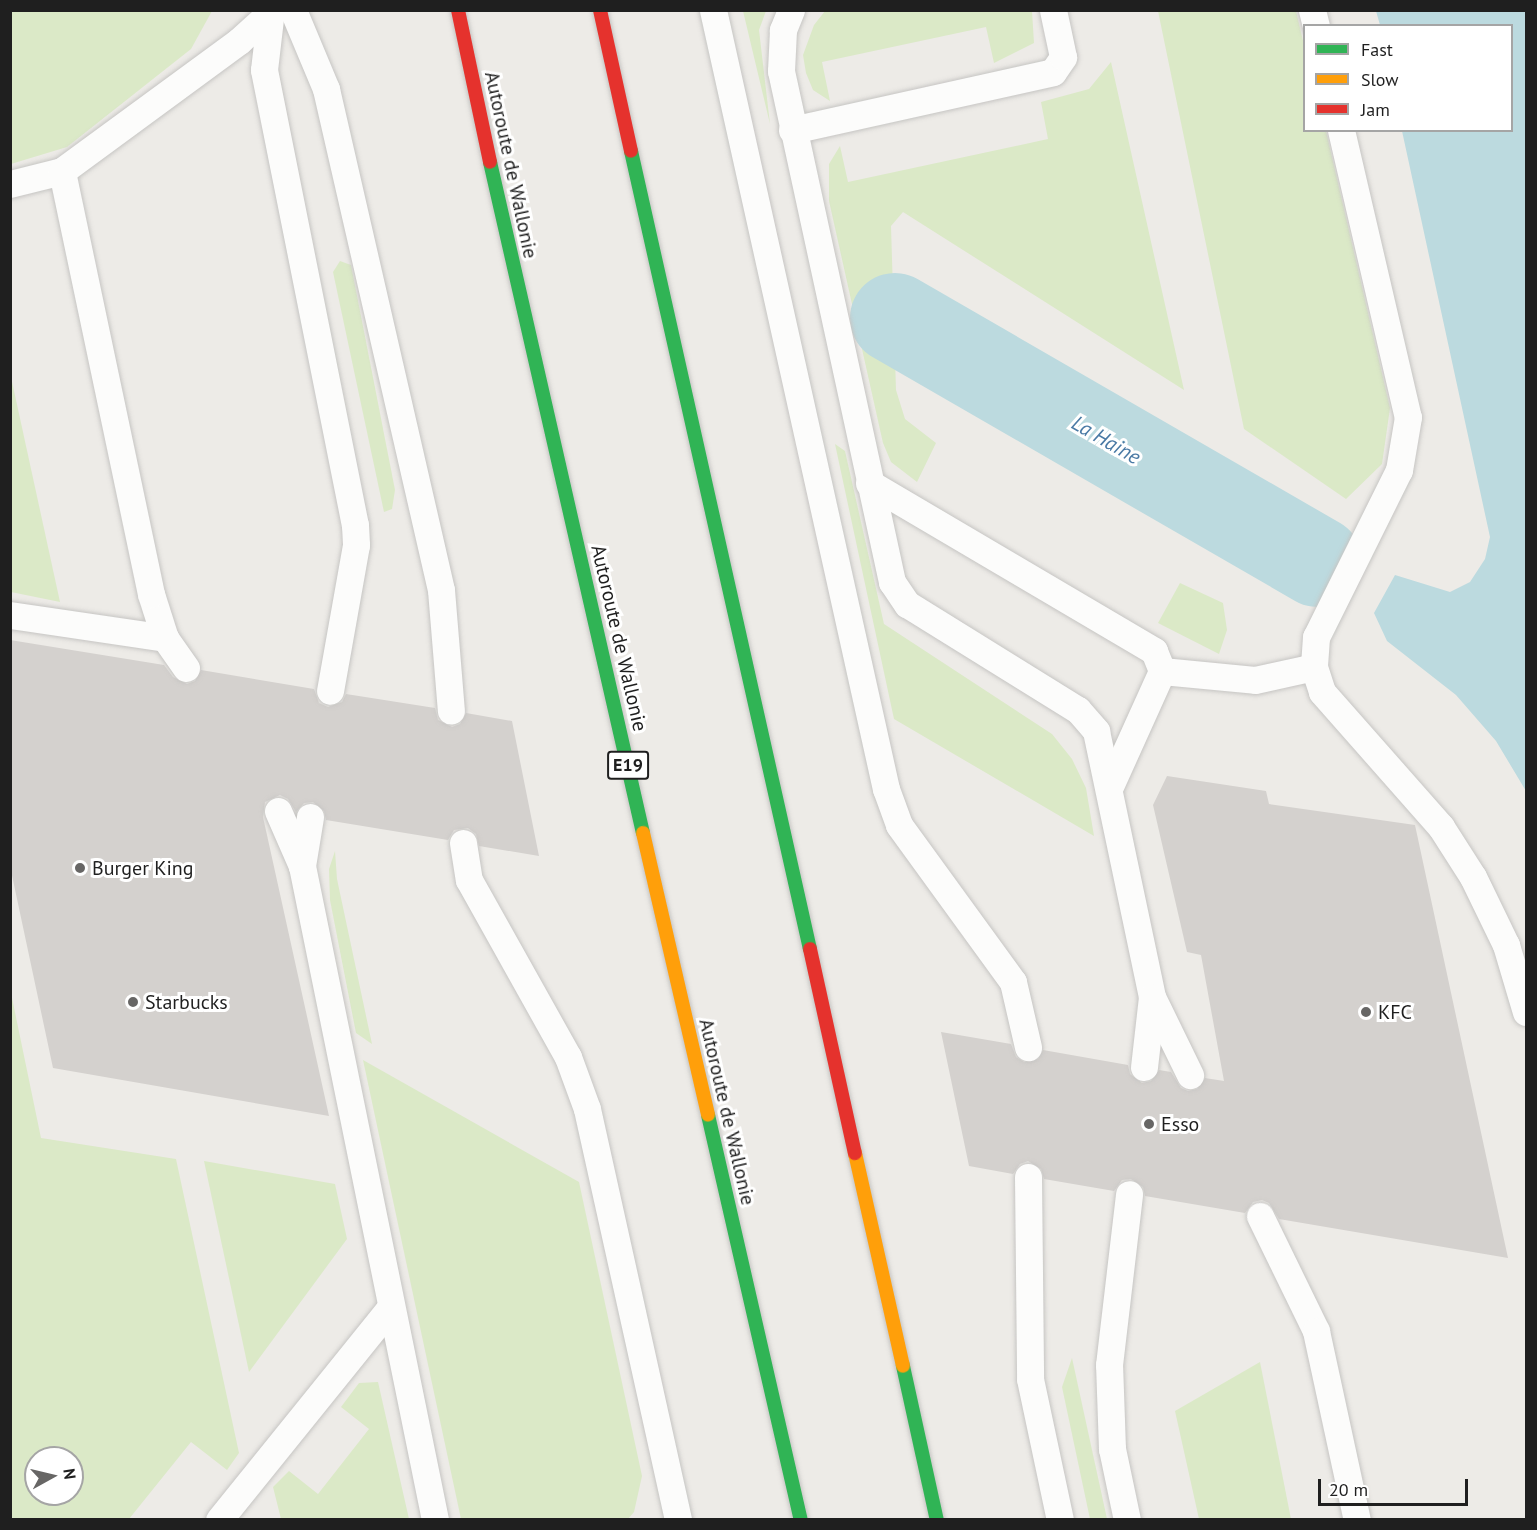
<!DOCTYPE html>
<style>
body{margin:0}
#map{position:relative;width:1537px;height:1530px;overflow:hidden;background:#edebe7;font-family:"PT Sans",sans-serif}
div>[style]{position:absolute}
.grass>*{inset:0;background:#dbe9c7}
.water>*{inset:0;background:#bcdadf}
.river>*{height:90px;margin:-45px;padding:0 45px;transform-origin:45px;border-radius:45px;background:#bcdadf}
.building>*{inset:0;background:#d4d1ce}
.roads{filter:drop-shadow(0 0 2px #c6c5c3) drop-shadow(0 0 2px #c6c5c3)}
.lane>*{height:27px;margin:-13.5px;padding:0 13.5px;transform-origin:13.5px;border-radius:13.5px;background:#fcfcfb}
.fast>*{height:14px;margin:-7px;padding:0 7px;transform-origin:7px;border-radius:7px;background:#30b455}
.slow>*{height:14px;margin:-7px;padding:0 7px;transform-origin:7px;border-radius:7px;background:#ff9f0a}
.jam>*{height:14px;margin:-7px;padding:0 7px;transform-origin:7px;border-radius:7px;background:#e5322d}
.dots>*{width:16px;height:16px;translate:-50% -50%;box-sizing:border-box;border:3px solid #fff;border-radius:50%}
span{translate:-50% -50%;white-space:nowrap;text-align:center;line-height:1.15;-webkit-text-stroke:6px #fff;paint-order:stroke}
.shield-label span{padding:2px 4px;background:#fff;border:2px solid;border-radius:4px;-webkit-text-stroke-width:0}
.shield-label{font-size:18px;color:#1f1f1f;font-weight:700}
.street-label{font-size:20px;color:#1f1f1f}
.poi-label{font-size:20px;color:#1f1f1f}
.left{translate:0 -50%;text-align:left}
.water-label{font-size:21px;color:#4a7aa5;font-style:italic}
.frame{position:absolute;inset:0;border:12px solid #1f1f1f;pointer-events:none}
.legend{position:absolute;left:1303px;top:24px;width:210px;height:108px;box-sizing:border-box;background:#fff;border:2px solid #a5a5a5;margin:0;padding:8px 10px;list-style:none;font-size:18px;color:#1f1f1f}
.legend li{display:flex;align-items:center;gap:12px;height:30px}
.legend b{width:30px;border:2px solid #a5a5a5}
.north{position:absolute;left:24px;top:1446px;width:60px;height:60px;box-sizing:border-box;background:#fff;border:2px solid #a5a5a5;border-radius:50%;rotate:82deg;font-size:16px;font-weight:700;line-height:24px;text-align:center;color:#1f1f1f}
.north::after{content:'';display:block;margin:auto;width:21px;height:27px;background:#676665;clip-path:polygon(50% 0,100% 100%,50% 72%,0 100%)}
.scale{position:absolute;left:1318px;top:1479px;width:150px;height:27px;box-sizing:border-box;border:3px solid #1f1f1f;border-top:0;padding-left:8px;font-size:18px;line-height:21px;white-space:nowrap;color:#1f1f1f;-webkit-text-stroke:4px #fff;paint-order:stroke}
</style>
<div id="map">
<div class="grass">
<div style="clip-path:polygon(11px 10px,212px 10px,212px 11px,191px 49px,67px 147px,11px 164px)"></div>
<div style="clip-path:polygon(743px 11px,766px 11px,759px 30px,770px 124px)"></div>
<div style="clip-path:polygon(1032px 11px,1034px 43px,994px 63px,986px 27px,822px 62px,830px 101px,813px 90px,806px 73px,803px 55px,814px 25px,825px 11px)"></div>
<div style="clip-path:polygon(1158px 11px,1296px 11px,1304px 45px,1304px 130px,1326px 131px,1390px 408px,1382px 464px,1346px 499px,1244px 429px)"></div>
<div style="clip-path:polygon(1111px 62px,1184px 390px,903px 212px,891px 226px,896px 390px,905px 419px,936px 443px,917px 482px,891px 462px,883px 443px,829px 201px,829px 164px,840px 146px,848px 182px,1048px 139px,1041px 102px,1089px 89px)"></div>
<div style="clip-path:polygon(340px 261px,351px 265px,395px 490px,392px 509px,384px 512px,333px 272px)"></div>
<div style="clip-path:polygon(11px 377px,60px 602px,11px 592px)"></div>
<div style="clip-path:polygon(835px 444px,845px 451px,884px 624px,1052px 734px,1072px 759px,1086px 788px,1094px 836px,894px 719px)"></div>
<div style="clip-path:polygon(1180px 583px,1223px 603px,1227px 630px,1219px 654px,1158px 623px)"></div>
<div style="clip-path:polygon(335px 851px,337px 879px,372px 1044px,356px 1033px,330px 900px,329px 869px)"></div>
<div style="clip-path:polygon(evenodd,11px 993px,41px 1138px,176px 1159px,239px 1453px,227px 1470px,191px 1442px,129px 1519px,11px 1519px,11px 993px,36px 1458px,72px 1458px,72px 1494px,36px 1494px,36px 1458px)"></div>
<div style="clip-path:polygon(363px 1060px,579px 1182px,642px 1476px,634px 1512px,628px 1519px,461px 1519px)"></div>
<div style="clip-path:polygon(204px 1161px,335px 1184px,347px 1239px,249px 1372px)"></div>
<div style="clip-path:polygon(1072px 1358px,1107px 1519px,1090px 1519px,1062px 1387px)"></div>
<div style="clip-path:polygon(1260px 1362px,1291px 1519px,1199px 1519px,1175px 1411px)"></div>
<div style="clip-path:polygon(378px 1382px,409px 1519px,281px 1519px,273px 1487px,289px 1471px,318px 1494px,369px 1429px,341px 1407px,359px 1383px)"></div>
</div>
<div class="water">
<div style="clip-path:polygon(1376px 11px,1526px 11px,1526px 791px,1496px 741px,1456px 695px,1387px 641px,1374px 613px,1395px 575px,1450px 592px,1470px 582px,1485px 559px,1490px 537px,1402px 131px,1512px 130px,1512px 26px,1380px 25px)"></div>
</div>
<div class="river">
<div style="left:895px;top:318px;width:488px;rotate:30deg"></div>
</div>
<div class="building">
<div style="clip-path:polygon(10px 640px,164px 665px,173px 677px,187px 684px,195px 681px,201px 670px,314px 689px,319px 703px,328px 707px,342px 702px,346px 694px,435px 708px,438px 720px,452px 727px,460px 724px,466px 713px,512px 721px,539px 856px,479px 846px,476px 834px,468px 828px,454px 830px,448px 840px,326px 820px,324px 811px,313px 802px,304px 803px,296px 812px,288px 799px,280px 795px,265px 802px,263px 817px,329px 1116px,53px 1068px,10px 866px)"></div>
<div style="clip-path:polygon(1167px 776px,1266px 791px,1269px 804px,1415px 825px,1508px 1258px,1279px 1219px,1269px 1203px,1262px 1200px,1253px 1202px,1245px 1213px,1145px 1196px,1143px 1187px,1131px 1179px,1122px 1180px,1114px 1191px,1044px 1179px,1041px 1169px,1028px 1161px,1020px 1164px,1013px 1174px,969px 1166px,941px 1032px,1011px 1044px,1016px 1057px,1024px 1062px,1038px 1059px,1043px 1050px,1128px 1065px,1130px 1074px,1142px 1083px,1151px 1081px,1159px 1070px,1171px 1072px,1181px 1088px,1188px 1091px,1197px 1089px,1205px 1078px,1224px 1081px,1201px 955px,1187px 952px,1153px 805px)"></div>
</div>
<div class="roads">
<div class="lane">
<div style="left:271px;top:10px;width:60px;rotate:96.7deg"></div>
<div style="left:264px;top:70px;width:464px;rotate:78.7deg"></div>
<div style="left:355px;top:525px;width:20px;rotate:87deg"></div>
<div style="left:356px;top:545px;width:148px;rotate:100.1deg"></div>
<div style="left:293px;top:10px;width:86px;rotate:67.3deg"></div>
<div style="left:326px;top:89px;width:514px;rotate:77.07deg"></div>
<div style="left:441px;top:590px;width:121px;rotate:85.3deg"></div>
<div style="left:713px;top:10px;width:798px;rotate:77.48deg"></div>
<div style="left:886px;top:789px;width:38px;rotate:70deg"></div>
<div style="left:899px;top:825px;width:194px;rotate:54deg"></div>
<div style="left:1013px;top:982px;width:67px;rotate:77deg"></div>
<div style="left:791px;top:10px;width:22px;rotate:112deg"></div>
<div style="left:783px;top:30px;width:41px;rotate:92.8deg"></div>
<div style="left:781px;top:71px;width:523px;rotate:77.74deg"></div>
<div style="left:892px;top:582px;width:27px;rotate:56deg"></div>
<div style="left:907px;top:604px;width:201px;rotate:31.8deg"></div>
<div style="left:1078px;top:710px;width:28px;rotate:49deg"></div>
<div style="left:1096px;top:731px;width:272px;rotate:78.1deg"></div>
<div style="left:1152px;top:997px;width:87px;rotate:64deg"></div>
<div style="left:1312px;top:10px;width:16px;rotate:76deg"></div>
<div style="left:792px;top:130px;width:267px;rotate:-12.5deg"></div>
<div style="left:1053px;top:72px;width:18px;rotate:-56deg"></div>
<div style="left:1063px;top:57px;width:48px;rotate:-102deg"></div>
<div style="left:1341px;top:130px;width:295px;rotate:76.9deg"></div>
<div style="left:1408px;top:417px;width:54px;rotate:99.6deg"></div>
<div style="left:1399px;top:470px;width:186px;rotate:116.4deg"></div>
<div style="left:1316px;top:637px;width:30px;rotate:94deg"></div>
<div style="left:1314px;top:667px;width:26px;rotate:72deg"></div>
<div style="left:1322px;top:692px;width:180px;rotate:48.6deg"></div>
<div style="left:1441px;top:827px;width:59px;rotate:57.4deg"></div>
<div style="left:1473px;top:877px;width:76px;rotate:64.1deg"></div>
<div style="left:1506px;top:945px;width:70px;rotate:73.4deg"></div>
<div style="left:10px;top:184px;width:54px;rotate:-14deg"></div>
<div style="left:869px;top:483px;width:331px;rotate:30.5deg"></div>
<div style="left:1154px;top:651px;width:22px;rotate:68deg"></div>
<div style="left:1162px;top:671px;width:126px;rotate:114.3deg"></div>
<div style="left:10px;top:615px;width:157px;rotate:8.4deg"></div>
<div style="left:186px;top:668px;width:37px;rotate:-125deg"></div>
<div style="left:165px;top:638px;width:46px;rotate:-107.7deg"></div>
<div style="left:151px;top:594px;width:432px;rotate:-101.9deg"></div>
<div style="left:62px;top:171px;width:220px;rotate:-36.3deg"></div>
<div style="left:239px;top:41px;width:42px;rotate:-42.1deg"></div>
<div style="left:1162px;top:671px;width:93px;rotate:5.5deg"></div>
<div style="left:1255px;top:680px;width:60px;rotate:-12.4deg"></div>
<div style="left:278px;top:811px;width:60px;rotate:66.4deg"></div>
<div style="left:310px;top:817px;width:50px;rotate:99.3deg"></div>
<div style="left:302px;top:866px;width:667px;rotate:78.5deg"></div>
<div style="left:463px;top:843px;width:37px;rotate:81deg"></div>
<div style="left:469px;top:880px;width:203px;rotate:60.8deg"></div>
<div style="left:568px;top:1057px;width:55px;rotate:69.9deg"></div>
<div style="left:587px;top:1109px;width:421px;rotate:77.5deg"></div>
<div style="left:1144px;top:1067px;width:70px;rotate:-83.5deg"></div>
<div style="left:1028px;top:1177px;width:202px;rotate:89.4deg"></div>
<div style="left:1030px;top:1379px;width:144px;rotate:78deg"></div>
<div style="left:1260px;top:1216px;width:128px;rotate:64deg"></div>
<div style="left:1316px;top:1331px;width:193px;rotate:77.8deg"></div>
<div style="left:219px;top:1520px;width:272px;rotate:-51.1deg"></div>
<div style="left:1127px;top:1520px;width:73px;rotate:-101.9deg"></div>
<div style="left:1112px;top:1449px;width:84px;rotate:-92deg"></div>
<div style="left:1109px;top:1365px;width:172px;rotate:-83.3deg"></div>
</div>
<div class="fast">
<div style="left:631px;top:151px;width:818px;rotate:77.36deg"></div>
<div style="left:490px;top:162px;width:688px;rotate:77.16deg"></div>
<div style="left:708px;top:1115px;width:416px;rotate:77.1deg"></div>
<div style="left:903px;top:1366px;width:158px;rotate:77.6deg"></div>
</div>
<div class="slow">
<div style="left:643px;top:833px;width:289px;rotate:77deg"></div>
<div style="left:855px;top:1153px;width:218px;rotate:77.3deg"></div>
</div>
<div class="jam">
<div style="left:458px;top:10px;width:155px;rotate:78.1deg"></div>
<div style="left:600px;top:10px;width:144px;rotate:77.6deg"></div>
<div style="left:810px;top:949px;width:209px;rotate:77.6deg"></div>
</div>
</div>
<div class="dots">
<div style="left:80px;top:868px;background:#676665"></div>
<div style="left:133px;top:1002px;background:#676665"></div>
<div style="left:1366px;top:1012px;background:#676665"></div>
<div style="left:1149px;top:1124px;background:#676665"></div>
</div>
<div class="shield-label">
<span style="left:628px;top:765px">E19</span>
</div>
<div class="street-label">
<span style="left:511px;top:165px;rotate:78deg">Autoroute de Wallonie</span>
<span style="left:619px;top:638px;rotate:77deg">Autoroute de Wallonie</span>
<span style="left:727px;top:1112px;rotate:77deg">Autoroute de Wallonie</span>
</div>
<div class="poi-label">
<span class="left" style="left:92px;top:868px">Burger King</span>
<span class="left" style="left:145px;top:1002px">Starbucks</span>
<span class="left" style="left:1378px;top:1012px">KFC</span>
<span class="left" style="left:1161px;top:1124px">Esso</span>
</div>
<div class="water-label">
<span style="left:1106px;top:440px;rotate:30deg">La Haine</span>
</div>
<div class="frame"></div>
<ul class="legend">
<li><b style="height:8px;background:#30b455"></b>Fast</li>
<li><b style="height:8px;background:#ff9f0a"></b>Slow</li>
<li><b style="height:8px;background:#e5322d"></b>Jam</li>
</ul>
<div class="north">N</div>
<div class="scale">20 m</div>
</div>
